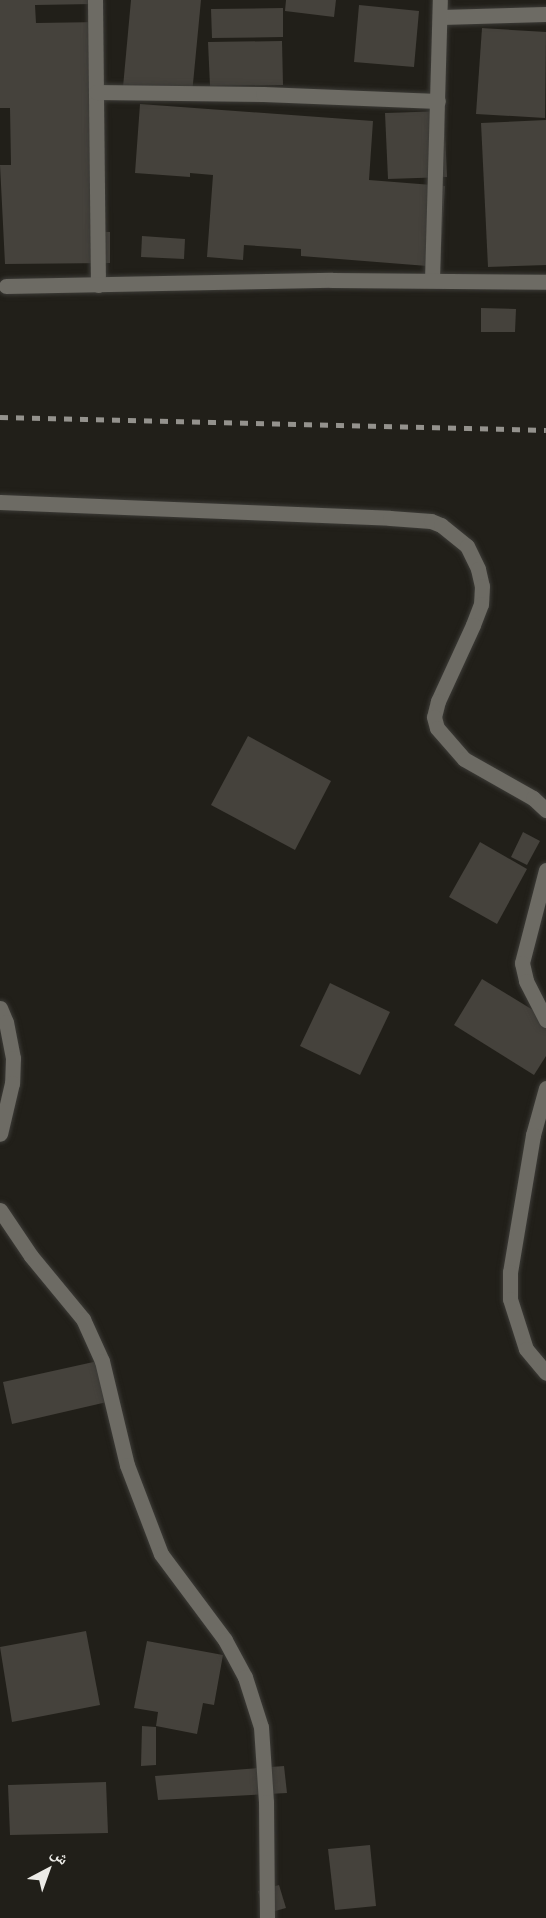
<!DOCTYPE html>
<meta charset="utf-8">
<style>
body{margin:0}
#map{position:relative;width:546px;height:1918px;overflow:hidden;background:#211f19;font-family:"Alegreya Sans","Noto Naskh Arabic",sans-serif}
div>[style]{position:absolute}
.building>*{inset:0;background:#45423c}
.roads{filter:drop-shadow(0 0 2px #3c3b37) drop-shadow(0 0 2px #3c3b37)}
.minor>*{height:15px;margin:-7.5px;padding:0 7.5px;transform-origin:7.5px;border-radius:7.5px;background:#6d6b64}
.rail>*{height:4.5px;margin-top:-2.25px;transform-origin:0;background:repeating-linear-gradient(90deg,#94928d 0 8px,transparent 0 16px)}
span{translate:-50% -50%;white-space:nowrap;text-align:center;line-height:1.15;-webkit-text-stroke:5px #211f19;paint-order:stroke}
.north{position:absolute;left:18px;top:1840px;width:60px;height:60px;-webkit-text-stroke:4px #211f19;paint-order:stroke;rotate:41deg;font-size:16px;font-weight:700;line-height:24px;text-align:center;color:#ecebe7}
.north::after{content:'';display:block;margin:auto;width:21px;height:27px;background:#ecebe7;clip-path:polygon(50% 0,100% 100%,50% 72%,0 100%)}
</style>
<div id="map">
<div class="building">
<div style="clip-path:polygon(0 0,94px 0,94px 4px,35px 5px,36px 23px,100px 22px,105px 232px,110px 232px,110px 263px,5px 264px,0 165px,11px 165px,10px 108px,0 108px)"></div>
<div style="clip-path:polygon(131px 0,201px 0,192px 94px,123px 87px)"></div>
<div style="clip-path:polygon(286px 0,336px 0,334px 17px,285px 11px)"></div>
<div style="clip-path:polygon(359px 5px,419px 11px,414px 67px,354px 62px)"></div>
<div style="clip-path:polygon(283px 8px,283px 37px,212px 38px,211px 9px)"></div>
<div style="clip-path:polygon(482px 28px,546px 32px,545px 118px,476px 114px)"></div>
<div style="clip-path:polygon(282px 41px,283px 85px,210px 86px,208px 42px)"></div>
<div style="clip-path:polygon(140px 104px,373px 121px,369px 180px,445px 186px,440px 267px,301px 256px,301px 249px,244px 245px,243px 260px,207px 257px,213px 175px,190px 173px,190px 177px,135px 173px)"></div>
<div style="clip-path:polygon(444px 111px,447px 177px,388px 179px,385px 113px)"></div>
<div style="clip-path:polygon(546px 120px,546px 265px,488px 267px,481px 123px)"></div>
<div style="clip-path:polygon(142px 236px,185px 239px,184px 259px,141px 257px)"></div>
<div style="clip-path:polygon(481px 308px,516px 309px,515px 332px,481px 332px)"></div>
<div style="clip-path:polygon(248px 736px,331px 781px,295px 850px,211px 805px)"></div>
<div style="clip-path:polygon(523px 832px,540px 841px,527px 865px,511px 857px)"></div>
<div style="clip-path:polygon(480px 842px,527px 869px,497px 924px,449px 897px)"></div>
<div style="clip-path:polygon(482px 979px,546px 1018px,546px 1056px,534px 1075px,454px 1025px)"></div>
<div style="clip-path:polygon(330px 983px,390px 1012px,360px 1075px,300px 1046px)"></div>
<div style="clip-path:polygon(98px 1361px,107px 1402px,12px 1424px,3px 1382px)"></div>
<div style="clip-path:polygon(86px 1631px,100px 1705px,12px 1722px,0 1647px)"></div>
<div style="clip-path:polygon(147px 1641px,223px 1655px,214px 1705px,203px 1703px,197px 1734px,156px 1726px,158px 1712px,134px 1708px)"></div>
<div style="clip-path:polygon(142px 1726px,156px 1727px,156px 1765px,141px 1766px)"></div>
<div style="clip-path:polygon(284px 1766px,287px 1793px,158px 1800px,155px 1776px)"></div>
<div style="clip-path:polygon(106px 1782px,108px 1833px,10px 1835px,8px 1785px)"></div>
<div style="clip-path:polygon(370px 1845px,376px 1906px,335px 1910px,328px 1849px)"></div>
<div style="clip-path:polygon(279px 1885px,286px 1908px,264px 1914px,258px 1891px)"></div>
</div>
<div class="roads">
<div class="minor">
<div style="left:95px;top:0;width:285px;rotate:89.4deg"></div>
<div style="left:440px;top:17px;width:106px;rotate:-1.6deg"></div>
<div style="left:96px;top:92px;width:167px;rotate:0.7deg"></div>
<div style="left:263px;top:94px;width:175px;rotate:2.3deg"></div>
<div style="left:432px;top:280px;width:280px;rotate:-88.4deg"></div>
<div style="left:6px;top:286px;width:326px;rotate:-1.1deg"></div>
<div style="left:332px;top:280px;width:214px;rotate:0.5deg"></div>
<div style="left:0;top:502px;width:390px;rotate:2.3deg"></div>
<div style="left:390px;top:518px;width:41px;rotate:4.2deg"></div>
<div style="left:431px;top:521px;width:11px;rotate:22deg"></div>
<div style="left:441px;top:525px;width:33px;rotate:39deg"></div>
<div style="left:467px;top:546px;width:25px;rotate:64deg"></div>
<div style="left:478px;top:569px;width:17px;rotate:77deg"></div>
<div style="left:482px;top:586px;width:18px;rotate:93deg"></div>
<div style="left:481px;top:604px;width:22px;rotate:111deg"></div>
<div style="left:473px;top:625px;width:84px;rotate:114.7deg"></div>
<div style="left:438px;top:701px;width:16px;rotate:104deg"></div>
<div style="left:434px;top:717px;width:11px;rotate:75deg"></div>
<div style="left:437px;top:728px;width:41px;rotate:48.9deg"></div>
<div style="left:464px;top:759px;width:79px;rotate:29.5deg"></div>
<div style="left:533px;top:798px;width:18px;rotate:43deg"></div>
<div style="left:546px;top:870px;width:96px;rotate:104.5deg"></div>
<div style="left:522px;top:963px;width:18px;rotate:77deg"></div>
<div style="left:526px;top:981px;width:44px;rotate:62.9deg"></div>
<div style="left:0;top:1008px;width:15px;rotate:67deg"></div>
<div style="left:6px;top:1022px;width:37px;rotate:79deg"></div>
<div style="left:13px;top:1058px;width:25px;rotate:92deg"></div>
<div style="left:12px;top:1083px;width:52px;rotate:103.2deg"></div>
<div style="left:546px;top:1088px;width:49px;rotate:105.5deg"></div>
<div style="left:533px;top:1135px;width:139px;rotate:99.5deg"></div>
<div style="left:510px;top:1272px;width:27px;rotate:90deg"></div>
<div style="left:510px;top:1299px;width:52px;rotate:72.3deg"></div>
<div style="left:526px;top:1349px;width:31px;rotate:50deg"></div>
<div style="left:0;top:1210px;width:55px;rotate:56deg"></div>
<div style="left:31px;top:1256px;width:82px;rotate:50.5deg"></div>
<div style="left:83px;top:1319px;width:46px;rotate:65.7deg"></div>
<div style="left:102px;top:1361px;width:107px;rotate:76.5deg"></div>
<div style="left:127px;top:1465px;width:95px;rotate:69.1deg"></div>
<div style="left:161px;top:1554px;width:107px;rotate:53.3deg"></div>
<div style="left:225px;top:1640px;width:42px;rotate:61.6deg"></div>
<div style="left:245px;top:1677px;width:52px;rotate:72.3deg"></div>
<div style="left:261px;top:1727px;width:75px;rotate:86.2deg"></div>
<div style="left:266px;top:1802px;width:116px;rotate:89.5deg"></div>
</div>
</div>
<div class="rail">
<div style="left:0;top:417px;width:546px;rotate:1.36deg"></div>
</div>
<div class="north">ش</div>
</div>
